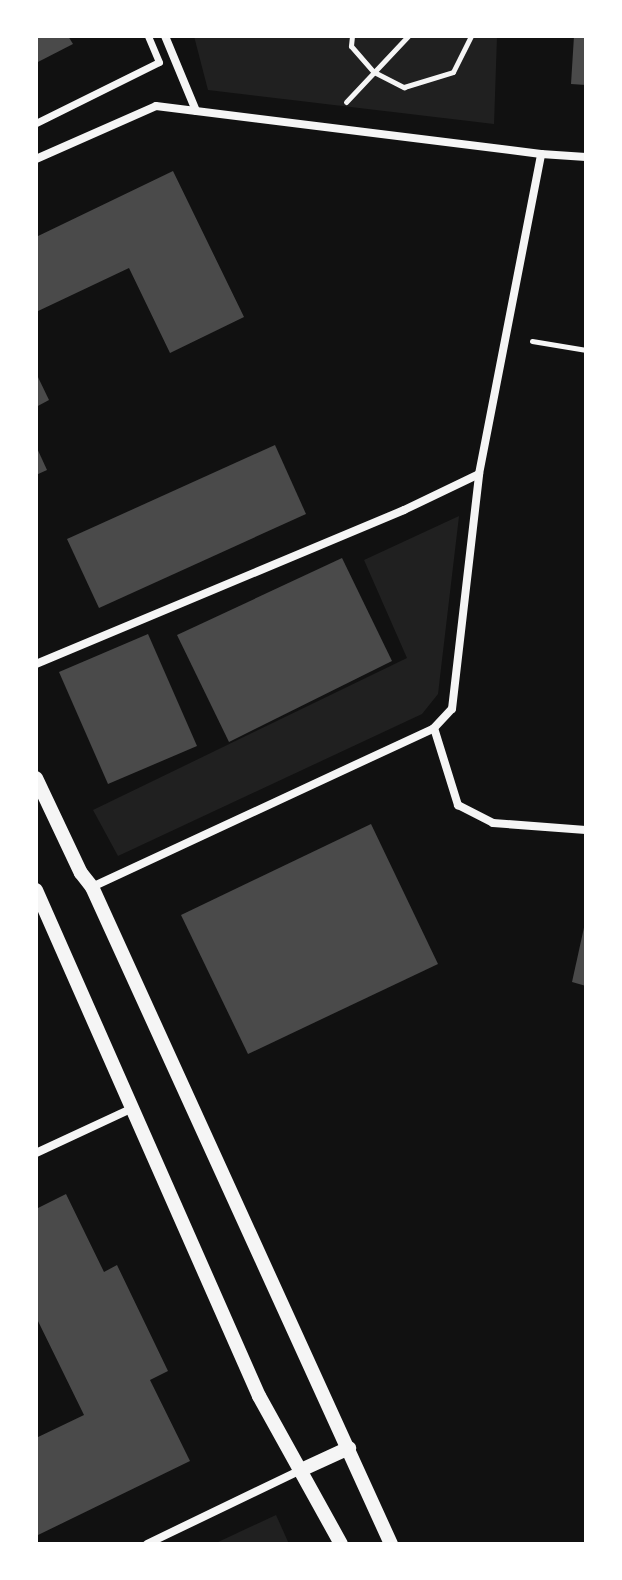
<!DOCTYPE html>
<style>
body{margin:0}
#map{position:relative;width:622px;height:1580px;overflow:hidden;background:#111;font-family:"Public Sans",sans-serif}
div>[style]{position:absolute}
.green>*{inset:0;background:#202020}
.building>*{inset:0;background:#4a4a4a}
.path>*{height:5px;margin:-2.5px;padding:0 2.5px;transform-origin:2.5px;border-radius:2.5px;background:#f5f5f5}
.pedestrian>*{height:7px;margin:-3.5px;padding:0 3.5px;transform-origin:3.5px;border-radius:3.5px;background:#f5f5f5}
.minor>*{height:8px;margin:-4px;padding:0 4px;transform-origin:4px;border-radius:4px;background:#f5f5f5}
.tertiary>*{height:14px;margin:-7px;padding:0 7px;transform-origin:7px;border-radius:7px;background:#f5f5f5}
span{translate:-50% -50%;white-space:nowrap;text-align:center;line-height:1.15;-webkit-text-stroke:7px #fff;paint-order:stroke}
.frame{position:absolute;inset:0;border:38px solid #fff;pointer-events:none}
</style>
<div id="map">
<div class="green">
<div style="clip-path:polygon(194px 36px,497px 36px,494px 124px,208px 90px)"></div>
<div style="clip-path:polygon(459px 516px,438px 694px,422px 714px,118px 856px,93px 810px,407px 658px,364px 560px)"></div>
<div style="clip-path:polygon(276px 1515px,289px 1544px,214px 1544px)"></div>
</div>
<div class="building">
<div style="clip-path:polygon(36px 36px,68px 36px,73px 44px,36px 63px)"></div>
<div style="clip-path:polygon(574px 36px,586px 36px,586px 85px,571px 84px)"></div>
<div style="clip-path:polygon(173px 171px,244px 317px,170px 353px,129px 268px,36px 312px,36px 237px)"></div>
<div style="clip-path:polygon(36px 373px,49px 400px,36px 407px)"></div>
<div style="clip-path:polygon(275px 445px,306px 514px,99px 608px,67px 539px)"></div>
<div style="clip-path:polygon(36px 446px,47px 470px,36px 475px)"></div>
<div style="clip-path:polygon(342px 558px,392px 661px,229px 742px,177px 635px)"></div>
<div style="clip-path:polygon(148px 634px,197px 746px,108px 784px,59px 672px)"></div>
<div style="clip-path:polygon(371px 824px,438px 964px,248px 1054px,181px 915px)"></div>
<div style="clip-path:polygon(585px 923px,586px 923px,586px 986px,572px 982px)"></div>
<div style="clip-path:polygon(66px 1194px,104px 1272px,117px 1265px,168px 1371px,150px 1380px,190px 1461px,36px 1536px,36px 1438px,84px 1415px,36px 1317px,36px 1209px)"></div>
</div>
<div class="path">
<div style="left:352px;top:36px;width:10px;rotate:96deg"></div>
<div style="left:351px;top:46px;width:35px;rotate:49deg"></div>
<div style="left:374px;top:72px;width:34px;rotate:27deg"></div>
<div style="left:404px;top:87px;width:51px;rotate:-17deg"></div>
<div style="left:453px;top:72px;width:40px;rotate:-63.4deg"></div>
<div style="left:346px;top:102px;width:91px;rotate:-46.8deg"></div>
<div style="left:532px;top:341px;width:55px;rotate:9.5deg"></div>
</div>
<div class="pedestrian">
<div style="left:36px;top:123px;width:137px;rotate:-26.4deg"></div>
<div style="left:159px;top:62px;width:28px;rotate:-113deg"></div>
</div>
<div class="minor">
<div style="left:165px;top:36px;width:81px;rotate:67.5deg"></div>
<div style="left:36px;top:159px;width:131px;rotate:-23.8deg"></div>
<div style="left:156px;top:106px;width:388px;rotate:7.1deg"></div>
<div style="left:36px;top:664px;width:399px;rotate:-22.7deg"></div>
<div style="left:404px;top:510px;width:83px;rotate:-25.6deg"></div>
<div style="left:479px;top:474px;width:326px;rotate:-79deg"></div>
<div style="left:541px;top:154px;width:45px;rotate:3.8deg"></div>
<div style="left:434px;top:728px;width:81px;rotate:72.7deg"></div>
<div style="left:458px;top:805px;width:39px;rotate:27deg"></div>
<div style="left:493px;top:823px;width:93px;rotate:4.3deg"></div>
<div style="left:92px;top:887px;width:377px;rotate:-24.9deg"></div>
<div style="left:434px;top:728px;width:26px;rotate:-47deg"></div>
<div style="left:452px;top:709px;width:237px;rotate:-83.4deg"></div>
<div style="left:36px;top:1153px;width:107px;rotate:-24.9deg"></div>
<div style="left:147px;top:1544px;width:171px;rotate:-25.7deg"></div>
</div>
<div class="tertiary">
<div style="left:36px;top:778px;width:105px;rotate:64.7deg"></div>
<div style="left:81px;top:873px;width:18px;rotate:52deg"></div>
<div style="left:92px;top:887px;width:722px;rotate:65.53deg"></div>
<div style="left:36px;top:890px;width:553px;rotate:66.22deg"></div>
<div style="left:259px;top:1396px;width:169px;rotate:61deg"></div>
<div style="left:301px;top:1470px;width:53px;rotate:-24.6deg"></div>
</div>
<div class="frame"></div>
</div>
